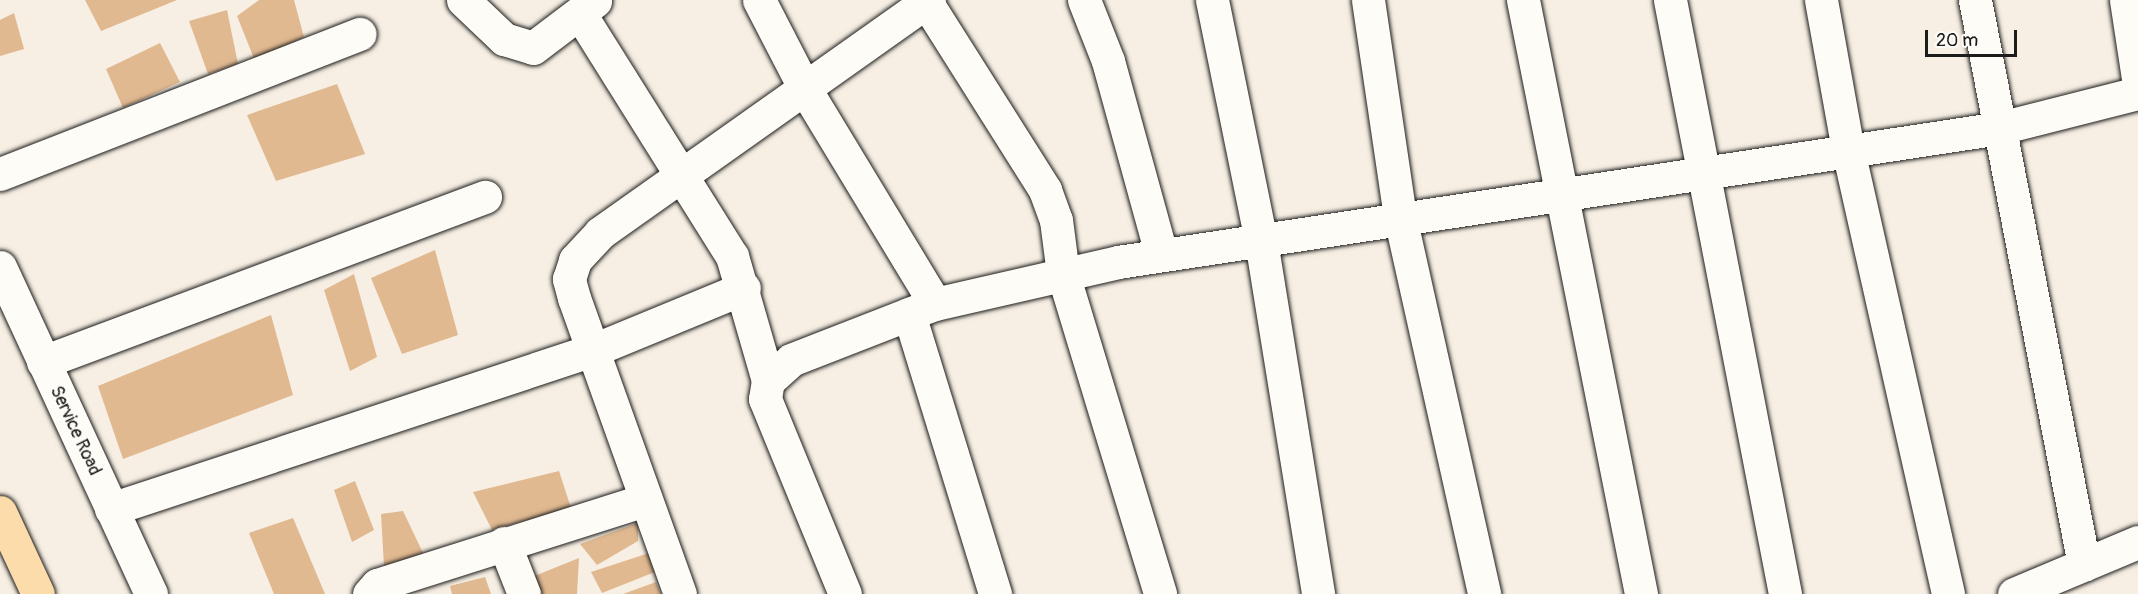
<!DOCTYPE html>
<style>
body{margin:0}
#map{position:relative;width:2138px;height:594px;overflow:hidden;background:#f7efe3;font-family:Pangolin,sans-serif}
div>[style]{position:absolute}
.building>*{inset:0;background:#e1b991}
.roads{filter:drop-shadow(0 0 2px #1c1c1c) drop-shadow(0 0 2px #1c1c1c)}
.minor>*{height:33px;margin:-16.5px;padding:0 16.5px;transform-origin:16.5px;border-radius:16.5px;background:#fdfcf7}
.highway>*{height:33px;margin:-16.5px;padding:0 16.5px;transform-origin:16.5px;border-radius:16.5px;background:#fddcac}
span{translate:-50% -50%;white-space:nowrap;text-align:center;line-height:1.15;-webkit-text-stroke:4.5px #fdfcf7;paint-order:stroke}
.street-label{font-size:18px;color:#1c1c1c}
.scale{position:absolute;left:1925px;top:30px;width:92px;height:27px;box-sizing:border-box;border:3px solid #1c1c1c;border-top:0;padding-left:8px;font-size:18px;line-height:21px;white-space:nowrap;color:#1c1c1c;-webkit-text-stroke:4px #fdfcf7;paint-order:stroke}
</style>
<div id="map">
<div class="building">
<div style="clip-path:polygon(85px 0,177px 0,101px 31px)"></div>
<div style="clip-path:polygon(259px 0,294px 0,304px 37px,255px 61px,237px 16px)"></div>
<div style="clip-path:polygon(227px 10px,238px 64px,208px 74px,189px 21px)"></div>
<div style="clip-path:polygon(14px 13px,24px 49px,0 56px,0 20px)"></div>
<div style="clip-path:polygon(160px 43px,180px 82px,123px 108px,106px 69px)"></div>
<div style="clip-path:polygon(337px 84px,365px 154px,276px 181px,247px 115px)"></div>
<div style="clip-path:polygon(435px 250px,458px 335px,402px 354px,371px 278px)"></div>
<div style="clip-path:polygon(354px 274px,377px 357px,350px 371px,324px 290px)"></div>
<div style="clip-path:polygon(271px 315px,293px 395px,123px 459px,98px 386px)"></div>
<div style="clip-path:polygon(559px 471px,571px 508px,492px 530px,473px 492px)"></div>
<div style="clip-path:polygon(355px 481px,374px 530px,352px 542px,334px 490px)"></div>
<div style="clip-path:polygon(403px 511px,424px 555px,384px 566px,381px 514px)"></div>
<div style="clip-path:polygon(293px 518px,325px 594px,274px 594px,249px 533px)"></div>
<div style="clip-path:polygon(638px 523px,638px 541px,597px 565px,580px 544px)"></div>
<div style="clip-path:polygon(649px 553px,655px 572px,602px 593px,591px 572px)"></div>
<div style="clip-path:polygon(579px 558px,577px 594px,536px 594px,532px 577px)"></div>
<div style="clip-path:polygon(485px 577px,491px 594px,452px 594px,450px 586px)"></div>
<div style="clip-path:polygon(656px 582px,661px 594px,623px 594px)"></div>
</div>
<div class="roads">
<div class="minor">
<div style="left:463px;top:0;width:57px;rotate:43.6deg"></div>
<div style="left:504px;top:39px;width:30px;rotate:17deg"></div>
<div style="left:533px;top:48px;width:78px;rotate:-37.2deg"></div>
<div style="left:759px;top:0;width:100px;rotate:62.7deg"></div>
<div style="left:805px;top:89px;width:251px;rotate:58.8deg"></div>
<div style="left:925px;top:0;width:225px;rotate:57.7deg"></div>
<div style="left:1045px;top:190px;width:32px;rotate:70deg"></div>
<div style="left:1056px;top:220px;width:54px;rotate:82.6deg"></div>
<div style="left:1063px;top:274px;width:334px;rotate:73.1deg"></div>
<div style="left:1084px;top:0;width:66px;rotate:68.5deg"></div>
<div style="left:1108px;top:61px;width:200px;rotate:74.6deg"></div>
<div style="left:1212px;top:0;width:246px;rotate:78.5deg"></div>
<div style="left:1261px;top:241px;width:358px;rotate:80.8deg"></div>
<div style="left:1368px;top:0;width:219px;rotate:81.6deg"></div>
<div style="left:1400px;top:217px;width:386px;rotate:77.4deg"></div>
<div style="left:1523px;top:0;width:606px;rotate:78.76deg"></div>
<div style="left:1670px;top:0;width:605px;rotate:79.04deg"></div>
<div style="left:1821px;top:0;width:152px;rotate:79.8deg"></div>
<div style="left:1848px;top:150px;width:455px;rotate:77.3deg"></div>
<div style="left:1975px;top:0;width:575px;rotate:79.08deg"></div>
<div style="left:2126px;top:0;width:79px;rotate:81.3deg"></div>
<div style="left:580px;top:14px;width:286px;rotate:57.9deg"></div>
<div style="left:732px;top:256px;width:130px;rotate:73.9deg"></div>
<div style="left:0;top:174px;width:386px;rotate:-21.3deg"></div>
<div style="left:0;top:267px;width:360px;rotate:65.2deg"></div>
<div style="left:909px;top:314px;width:293px;rotate:72.9deg"></div>
<div style="left:43px;top:362px;width:472px;rotate:-20.5deg"></div>
<div style="left:111px;top:509px;width:511px;rotate:-18.26deg"></div>
<div style="left:596px;top:349px;width:160px;rotate:-22.4deg"></div>
<div style="left:504px;top:543px;width:55px;rotate:68.6deg"></div>
<div style="left:369px;top:594px;width:12px;rotate:-48deg"></div>
<div style="left:377px;top:585px;width:281px;rotate:-17.6deg"></div>
<div style="left:680px;top:594px;width:314px;rotate:-109.7deg"></div>
<div style="left:574px;top:298px;width:20px;rotate:-105deg"></div>
<div style="left:569px;top:279px;width:20px;rotate:-72deg"></div>
<div style="left:575px;top:260px;width:37px;rotate:-47deg"></div>
<div style="left:600px;top:233px;width:403px;rotate:-35.3deg"></div>
<div style="left:845px;top:594px;width:211px;rotate:-112.3deg"></div>
<div style="left:765px;top:399px;width:18px;rotate:-81deg"></div>
<div style="left:768px;top:381px;width:31px;rotate:-42deg"></div>
<div style="left:791px;top:360px;width:155px;rotate:-21.3deg"></div>
<div style="left:935px;top:304px;width:188px;rotate:-12.9deg"></div>
<div style="left:1118px;top:262px;width:892px;rotate:-8.64deg"></div>
<div style="left:2000px;top:128px;width:142px;rotate:-14.2deg"></div>
<div style="left:2014px;top:594px;width:134px;rotate:-22.8deg"></div>
</div>
<div class="highway">
<div style="left:0;top:512px;width:90px;rotate:65.1deg"></div>
</div>
</div>
<div class="street-label">
<span style="left:75px;top:431px;rotate:65deg">Service Road</span>
</div>
<div class="scale">20 m</div>
</div>
